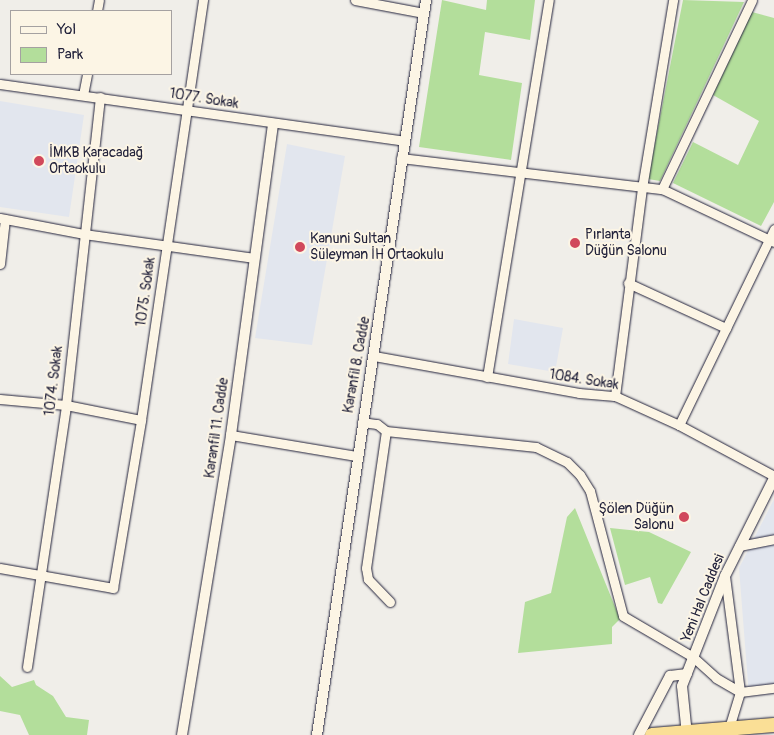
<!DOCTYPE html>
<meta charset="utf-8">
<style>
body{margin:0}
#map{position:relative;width:774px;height:735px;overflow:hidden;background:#f0eee9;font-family:Pangolin,sans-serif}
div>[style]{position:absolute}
.built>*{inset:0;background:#e2e6ee}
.green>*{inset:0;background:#b3de9b}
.roads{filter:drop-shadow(0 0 1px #22223b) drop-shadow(0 0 1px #22223b)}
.minor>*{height:9px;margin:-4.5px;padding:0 4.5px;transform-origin:4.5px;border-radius:4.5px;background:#fcf5e5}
.tertiary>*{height:10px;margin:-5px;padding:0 5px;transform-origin:5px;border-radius:5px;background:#fcf5e5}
.trunk>*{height:14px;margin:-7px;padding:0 7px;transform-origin:7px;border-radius:7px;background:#fadf96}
.dots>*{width:14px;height:14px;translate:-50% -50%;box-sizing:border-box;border:2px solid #fcf5e5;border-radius:50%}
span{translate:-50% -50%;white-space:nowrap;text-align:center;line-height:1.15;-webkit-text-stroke:4px #fcf5e5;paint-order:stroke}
.street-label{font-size:14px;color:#22223b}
.poi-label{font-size:14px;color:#22223b}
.left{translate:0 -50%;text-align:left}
.right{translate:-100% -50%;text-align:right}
.legend{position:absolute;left:10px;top:10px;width:162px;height:65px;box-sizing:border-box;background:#fcf5e5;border:1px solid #a5a1a1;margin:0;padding:6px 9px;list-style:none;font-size:15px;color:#22223b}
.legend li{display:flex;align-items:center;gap:10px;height:25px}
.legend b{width:25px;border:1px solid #a5a1a1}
</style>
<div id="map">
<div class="built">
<div style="clip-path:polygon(0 101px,84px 115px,69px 217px,0 207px)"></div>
<div style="clip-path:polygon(287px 144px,345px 156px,312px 345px,255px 338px)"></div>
<div style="clip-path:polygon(514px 319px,563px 328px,555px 372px,508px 364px)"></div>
<div style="clip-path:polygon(774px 499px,774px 693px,749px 696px,739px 568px)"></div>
</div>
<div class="green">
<div style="clip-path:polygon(442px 0,486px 10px,487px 0,535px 0,530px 40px,485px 32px,479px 75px,522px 83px,511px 160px,419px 147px)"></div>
<div style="clip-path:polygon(683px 0,744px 2px,660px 181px,648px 179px)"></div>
<div style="clip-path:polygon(752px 12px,774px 18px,774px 202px,761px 226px,673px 183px,693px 142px,738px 165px,759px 121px,713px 95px)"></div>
<div style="clip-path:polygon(575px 508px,620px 619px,612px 627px,612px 644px,518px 653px,525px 602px,551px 593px,567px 517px)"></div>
<div style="clip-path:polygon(610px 528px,649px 532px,691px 552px,662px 604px,658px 603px,650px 577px,625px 585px)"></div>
<div style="clip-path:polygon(0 676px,12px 687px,34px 680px,36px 685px,53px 696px,66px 717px,89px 720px,87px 735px,29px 735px,20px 715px,0 711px)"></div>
</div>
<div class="roads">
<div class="minor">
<div style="left:355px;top:0;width:70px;rotate:10.7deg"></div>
<div style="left:97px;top:11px;width:11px;rotate:-80deg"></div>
<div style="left:0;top:84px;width:408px;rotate:8deg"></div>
<div style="left:83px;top:95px;width:21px;rotate:-79deg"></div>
<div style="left:401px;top:158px;width:263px;rotate:6.8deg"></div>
<div style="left:662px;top:189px;width:124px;rotate:25.3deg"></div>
<div style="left:662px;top:189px;width:209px;rotate:-64.5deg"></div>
<div style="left:0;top:218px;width:86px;rotate:10.8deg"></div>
<div style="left:84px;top:234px;width:172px;rotate:8deg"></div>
<div style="left:0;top:264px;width:45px;rotate:-83.7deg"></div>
<div style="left:628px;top:283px;width:108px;rotate:24.7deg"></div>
<div style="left:374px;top:356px;width:208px;rotate:10.2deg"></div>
<div style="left:579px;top:393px;width:36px;rotate:5deg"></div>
<div style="left:615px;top:396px;width:70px;rotate:24.4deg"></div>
<div style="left:679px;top:425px;width:108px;rotate:28.2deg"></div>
<div style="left:487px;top:377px;width:382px;rotate:-80.7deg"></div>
<div style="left:615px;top:396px;width:210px;rotate:-82.6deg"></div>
<div style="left:642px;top:188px;width:191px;rotate:-80.6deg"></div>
<div style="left:0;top:399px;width:66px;rotate:5.2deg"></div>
<div style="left:66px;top:405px;width:76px;rotate:11.3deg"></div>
<div style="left:362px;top:422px;width:15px;rotate:8deg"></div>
<div style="left:377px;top:424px;width:11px;rotate:38deg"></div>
<div style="left:679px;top:425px;width:218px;rotate:-64.1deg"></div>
<div style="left:231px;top:435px;width:127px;rotate:9.5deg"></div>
<div style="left:739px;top:546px;width:36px;rotate:-11deg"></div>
<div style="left:0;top:568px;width:115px;rotate:10deg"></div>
<div style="left:113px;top:588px;width:170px;rotate:-80.5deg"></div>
<div style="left:141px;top:420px;width:425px;rotate:-81.6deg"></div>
<div style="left:725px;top:576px;width:117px;rotate:82.6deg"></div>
<div style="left:740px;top:692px;width:39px;rotate:107deg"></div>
<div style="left:390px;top:602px;width:32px;rotate:-134deg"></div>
<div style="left:368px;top:579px;width:11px;rotate:-100deg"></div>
<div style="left:366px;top:568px;width:138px;rotate:-81.7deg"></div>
<div style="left:386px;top:431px;width:151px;rotate:6.1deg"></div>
<div style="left:536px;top:447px;width:34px;rotate:26deg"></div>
<div style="left:567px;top:462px;width:18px;rotate:45deg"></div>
<div style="left:580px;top:475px;width:19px;rotate:58deg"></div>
<div style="left:590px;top:491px;width:129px;rotate:75.2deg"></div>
<div style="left:623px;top:616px;width:81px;rotate:30.4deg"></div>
<div style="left:693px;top:657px;width:31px;rotate:42deg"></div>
<div style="left:716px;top:678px;width:28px;rotate:30deg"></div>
<div style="left:740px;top:692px;width:34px;rotate:-7deg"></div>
<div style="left:27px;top:667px;width:265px;rotate:-81.5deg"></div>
<div style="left:66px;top:405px;width:310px;rotate:-83.7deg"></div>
</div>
<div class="tertiary">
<div style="left:182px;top:735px;width:304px;rotate:-80.7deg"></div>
<div style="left:231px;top:435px;width:314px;rotate:-82.3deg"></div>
<div style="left:317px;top:735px;width:743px;rotate:-81.56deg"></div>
<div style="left:639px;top:735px;width:67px;rotate:-62.3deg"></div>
<div style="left:670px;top:676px;width:17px;rotate:-7deg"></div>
<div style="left:687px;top:735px;width:49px;rotate:-95.8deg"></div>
<div style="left:682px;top:686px;width:118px;rotate:-68.6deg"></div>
<div style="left:725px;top:576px;width:110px;rotate:-63.4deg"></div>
</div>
<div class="trunk">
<div style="left:652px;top:735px;width:122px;rotate:-4.7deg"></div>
</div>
</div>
<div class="dots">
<div style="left:39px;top:161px;background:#d1495b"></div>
<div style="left:575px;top:243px;background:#d1495b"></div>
<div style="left:300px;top:247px;background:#d1495b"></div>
<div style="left:684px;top:517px;background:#d1495b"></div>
</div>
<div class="street-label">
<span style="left:204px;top:99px;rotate:9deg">1077. Sokak</span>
<span style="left:146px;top:292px;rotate:-82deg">1075. Sokak</span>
<span style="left:357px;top:365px;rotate:-80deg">Karanfil 8. Cadde</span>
<span style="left:584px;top:380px;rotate:9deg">1084. Sokak</span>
<span style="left:54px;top:381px;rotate:-83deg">1074. Sokak</span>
<span style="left:217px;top:428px;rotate:-82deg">Karanfil 11. Cadde</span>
<span style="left:703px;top:598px;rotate:-68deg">Yeni Hal Caddesi</span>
</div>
<div class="poi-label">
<span class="left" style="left:49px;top:161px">İMKB Karacadağ<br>Ortaokulu</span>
<span class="left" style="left:585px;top:243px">Pırlanta<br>Düğün Salonu</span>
<span class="left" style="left:310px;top:247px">Kanuni Sultan<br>Süleyman İH Ortaokulu</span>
<span class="right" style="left:674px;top:517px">Şölen Düğün<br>Salonu</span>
</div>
<ul class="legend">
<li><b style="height:6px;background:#fcf5e5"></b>Yol</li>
<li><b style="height:14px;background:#b3de9b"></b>Park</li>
</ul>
</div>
